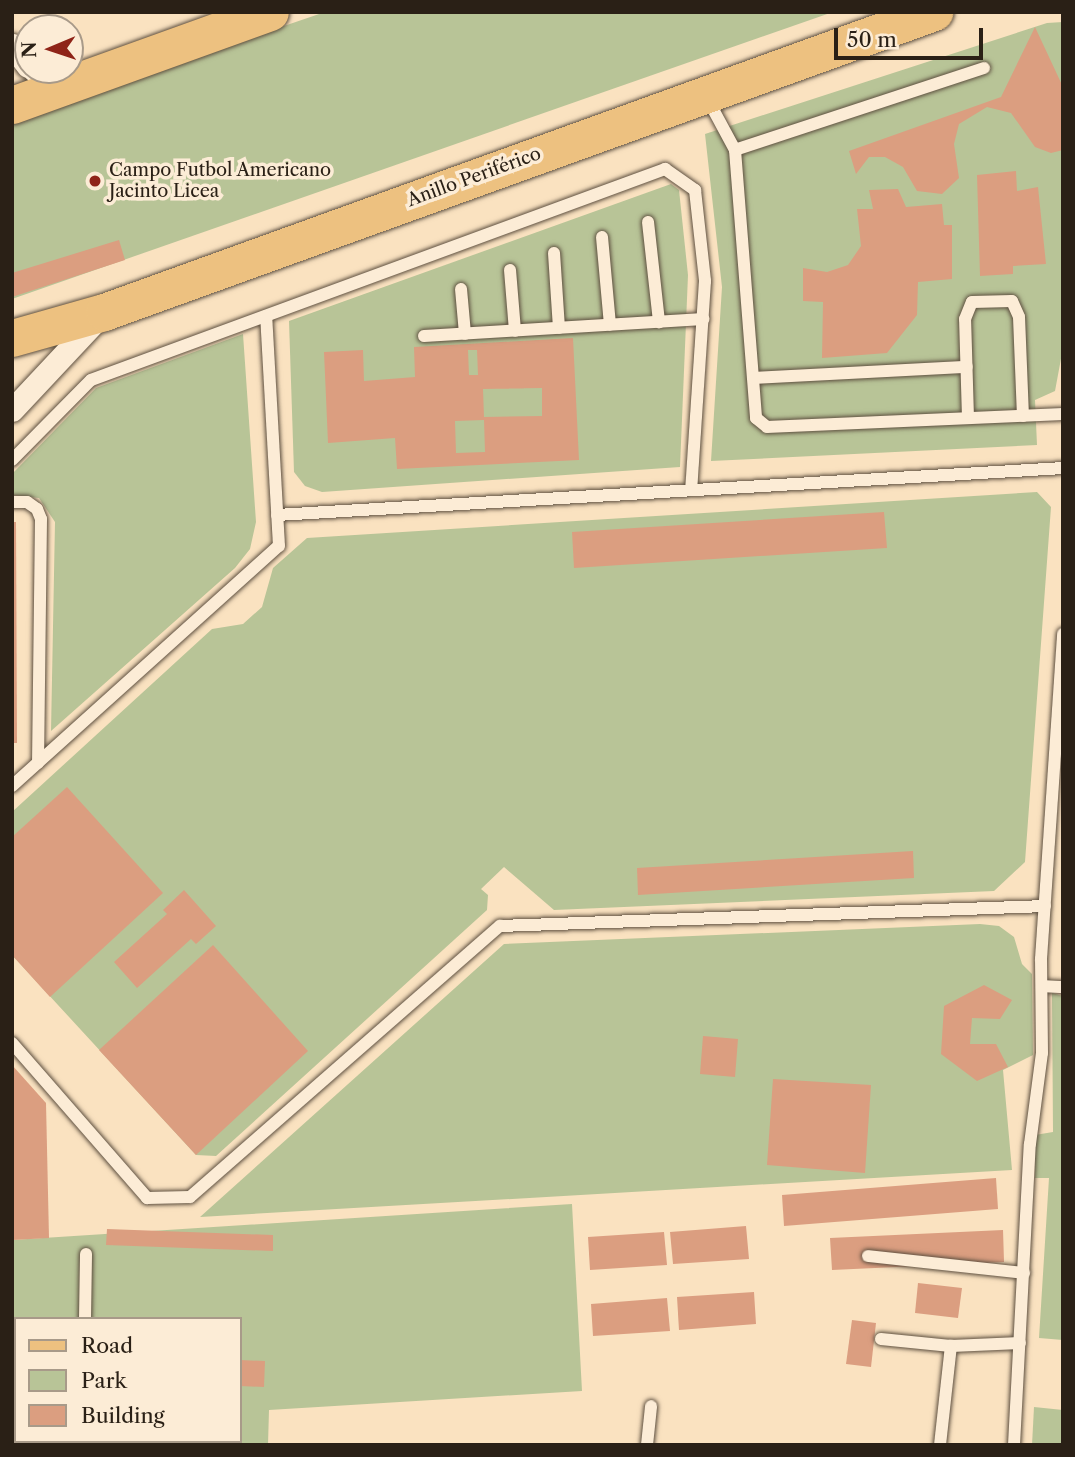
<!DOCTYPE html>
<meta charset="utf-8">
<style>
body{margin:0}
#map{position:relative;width:1075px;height:1457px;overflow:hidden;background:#fae2c0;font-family:"Libre Caslon Text",serif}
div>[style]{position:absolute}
.green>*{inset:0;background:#b8c497}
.building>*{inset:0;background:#db9e80}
.roads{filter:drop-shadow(0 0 2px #5e5040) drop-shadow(0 0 2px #5e5040)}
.lane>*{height:12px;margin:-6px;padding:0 6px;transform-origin:6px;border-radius:6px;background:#fcecd6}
.street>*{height:23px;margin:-11.5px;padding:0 11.5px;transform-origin:11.5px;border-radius:11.5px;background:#fcecd6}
.primary>*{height:37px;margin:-18.5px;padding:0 18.5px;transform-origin:18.5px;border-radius:18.5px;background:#edc180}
.dots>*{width:19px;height:19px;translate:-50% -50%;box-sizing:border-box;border:4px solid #fcecd6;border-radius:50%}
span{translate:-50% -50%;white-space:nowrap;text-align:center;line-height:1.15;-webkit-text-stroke:7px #fcecd6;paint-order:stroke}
.poi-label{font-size:18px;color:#2a2016}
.left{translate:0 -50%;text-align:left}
.street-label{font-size:18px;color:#2a2016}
.frame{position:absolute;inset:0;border:14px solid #2a2016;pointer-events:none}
.legend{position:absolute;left:14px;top:1317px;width:228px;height:126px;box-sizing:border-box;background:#fcecd6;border:2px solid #a89a89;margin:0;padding:9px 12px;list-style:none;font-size:21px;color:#2a2016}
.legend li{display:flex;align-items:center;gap:14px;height:35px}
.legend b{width:35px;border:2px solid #a89a89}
.north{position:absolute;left:14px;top:14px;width:70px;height:70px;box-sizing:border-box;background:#fcecd6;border:2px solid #a89a89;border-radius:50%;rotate:268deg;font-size:19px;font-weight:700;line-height:28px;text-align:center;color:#2a2016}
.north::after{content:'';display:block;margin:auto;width:24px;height:32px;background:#8f2418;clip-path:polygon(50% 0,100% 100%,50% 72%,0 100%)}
.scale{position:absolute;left:834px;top:28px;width:149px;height:32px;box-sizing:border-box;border:4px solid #2a2016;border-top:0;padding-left:9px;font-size:21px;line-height:24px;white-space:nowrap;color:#2a2016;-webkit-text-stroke:5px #fcecd6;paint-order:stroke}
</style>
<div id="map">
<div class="green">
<div style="clip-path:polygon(325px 12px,833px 12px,12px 299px,12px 119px)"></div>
<div style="clip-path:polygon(1063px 22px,1063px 348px,1055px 391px,1035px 400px,1037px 445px,711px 461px,722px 287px,705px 134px,1047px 23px)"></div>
<div style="clip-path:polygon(671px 184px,679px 190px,688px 275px,680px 467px,322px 492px,305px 486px,294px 472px,289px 321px)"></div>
<div style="clip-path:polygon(243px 334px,256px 522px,250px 549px,235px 568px,51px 731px,55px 522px,39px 498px,12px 495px,12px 474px,96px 388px)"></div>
<div style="clip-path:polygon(1037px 492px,1051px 507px,1025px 862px,994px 891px,554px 910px,504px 867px,481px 889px,488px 895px,487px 910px,216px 1156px,196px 1155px,12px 955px,12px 812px,212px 629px,243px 624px,262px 607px,273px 568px,307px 538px)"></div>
<div style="clip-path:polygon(980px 924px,999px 926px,1014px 937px,1022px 964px,1032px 974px,1033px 1055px,1003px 1070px,1012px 1170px,200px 1217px,504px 944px)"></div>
<div style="clip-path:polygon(1052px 993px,1063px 996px,1063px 1340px,1039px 1338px,1049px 1178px,1035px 1178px,1035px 1135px,1053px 1132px)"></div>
<div style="clip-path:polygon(evenodd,572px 1204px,582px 1391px,269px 1410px,268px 1445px,12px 1445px,12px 1240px,572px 1204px,16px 1319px,240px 1319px,240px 1441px,16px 1441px,16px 1319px)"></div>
<div style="clip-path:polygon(1034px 1407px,1063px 1410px,1063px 1445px,1032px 1445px)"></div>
</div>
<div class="building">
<div style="clip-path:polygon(1035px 27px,1063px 87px,1063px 150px,1051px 153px,1035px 147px,1011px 113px,987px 107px,959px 124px,954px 144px,959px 178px,942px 194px,917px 191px,903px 167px,885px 157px,869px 157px,856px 174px,849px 151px,1001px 97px)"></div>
<div style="clip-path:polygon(1016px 171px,1017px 191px,1038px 187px,1046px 264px,1013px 266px,1013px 274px,980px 276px,977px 175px)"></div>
<div style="clip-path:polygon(898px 189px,906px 207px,942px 204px,944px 225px,952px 225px,952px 279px,918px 282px,917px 315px,887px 353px,822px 358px,823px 302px,803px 301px,803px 268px,827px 272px,848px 265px,861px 246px,857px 209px,873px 209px,869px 190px)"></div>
<div style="clip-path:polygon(119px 240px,125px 260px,12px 297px,12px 273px)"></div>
<div style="clip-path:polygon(evenodd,573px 338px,579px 460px,397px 469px,395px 438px,328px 443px,324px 352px,363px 350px,364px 381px,415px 377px,414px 347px,573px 338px,468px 350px,477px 350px,478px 375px,469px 375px,468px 350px,573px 338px,542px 388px,542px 416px,484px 417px,483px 389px,542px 388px,573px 338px,484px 420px,485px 452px,456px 453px,455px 421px,484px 420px)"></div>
<div style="clip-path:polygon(884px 512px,887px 548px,574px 568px,572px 532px)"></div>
<div style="clip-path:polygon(12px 522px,16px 522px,17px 743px,12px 743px)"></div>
<div style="clip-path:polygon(67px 787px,163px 893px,50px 997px,12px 955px,12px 837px)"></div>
<div style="clip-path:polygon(913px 851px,914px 878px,638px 895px,637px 868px)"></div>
<div style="clip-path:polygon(184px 890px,216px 926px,196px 944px,191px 939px,137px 988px,114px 962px,167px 914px,163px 910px)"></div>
<div style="clip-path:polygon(213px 945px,308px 1051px,196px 1155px,99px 1050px)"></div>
<div style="clip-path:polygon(984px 985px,1012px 1000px,1000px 1019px,972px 1018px,970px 1044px,996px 1044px,1008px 1067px,977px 1081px,941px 1054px,944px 1006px)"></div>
<div style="clip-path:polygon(703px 1036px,738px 1039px,735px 1077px,700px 1074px)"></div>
<div style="clip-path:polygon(12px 1065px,46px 1103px,49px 1238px,12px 1240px)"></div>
<div style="clip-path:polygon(773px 1079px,871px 1085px,865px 1173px,767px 1165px)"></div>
<div style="clip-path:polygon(996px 1178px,998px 1209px,784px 1226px,782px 1195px)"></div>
<div style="clip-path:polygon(746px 1226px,749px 1259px,673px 1264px,670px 1232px)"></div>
<div style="clip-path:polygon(107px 1229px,273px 1235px,273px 1251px,106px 1245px)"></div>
<div style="clip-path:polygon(1003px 1230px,1004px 1262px,832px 1270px,830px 1238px)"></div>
<div style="clip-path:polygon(664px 1232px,667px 1265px,590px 1270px,588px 1237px)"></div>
<div style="clip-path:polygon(918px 1283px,962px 1288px,958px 1318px,915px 1313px)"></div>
<div style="clip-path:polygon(754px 1292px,756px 1324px,679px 1330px,677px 1297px)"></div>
<div style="clip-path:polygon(667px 1298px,670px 1331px,593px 1336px,591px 1304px)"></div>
<div style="clip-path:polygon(852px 1320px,876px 1323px,871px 1367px,846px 1364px)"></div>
<div style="clip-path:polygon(240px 1360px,265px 1361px,264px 1387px,240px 1386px)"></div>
</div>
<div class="roads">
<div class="lane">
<div style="left:984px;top:68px;width:262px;rotate:161.8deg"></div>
<div style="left:735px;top:150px;width:269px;rotate:85.5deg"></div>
<div style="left:756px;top:418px;width:14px;rotate:39deg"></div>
<div style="left:767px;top:427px;width:296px;rotate:-2.5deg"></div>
<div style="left:707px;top:98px;width:59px;rotate:61.7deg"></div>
<div style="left:648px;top:222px;width:101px;rotate:83.7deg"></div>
<div style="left:602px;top:237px;width:88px;rotate:84.8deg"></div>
<div style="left:554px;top:253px;width:75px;rotate:86.2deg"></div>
<div style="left:510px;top:270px;width:61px;rotate:85.3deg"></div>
<div style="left:461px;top:289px;width:45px;rotate:84.9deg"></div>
<div style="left:424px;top:336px;width:280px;rotate:-3.5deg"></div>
<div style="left:754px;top:378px;width:213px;rotate:-3deg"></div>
<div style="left:968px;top:418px;width:99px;rotate:-91.7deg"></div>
<div style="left:965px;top:319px;width:18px;rotate:-68deg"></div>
<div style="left:972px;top:302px;width:40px;rotate:-1.4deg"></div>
<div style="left:1012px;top:301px;width:17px;rotate:66deg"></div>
<div style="left:1019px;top:317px;width:99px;rotate:87.7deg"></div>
<div style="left:12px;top:460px;width:112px;rotate:-45.4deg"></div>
<div style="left:91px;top:380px;width:612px;rotate:-20.18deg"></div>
<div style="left:665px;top:169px;width:37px;rotate:35deg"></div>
<div style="left:695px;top:190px;width:92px;rotate:83.7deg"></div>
<div style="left:705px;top:281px;width:209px;rotate:93.8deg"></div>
<div style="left:12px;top:502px;width:15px"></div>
<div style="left:27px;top:502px;width:12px;rotate:35deg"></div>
<div style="left:37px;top:509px;width:11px;rotate:68deg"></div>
<div style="left:41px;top:519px;width:244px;rotate:90.7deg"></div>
<div style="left:277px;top:515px;width:787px;rotate:-3.42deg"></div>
<div style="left:12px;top:786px;width:359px;rotate:-42deg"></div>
<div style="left:279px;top:546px;width:230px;rotate:-93.2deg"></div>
<div style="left:1042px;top:986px;width:21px;rotate:3deg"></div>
<div style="left:12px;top:1043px;width:206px;rotate:48.9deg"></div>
<div style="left:147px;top:1198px;width:43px;rotate:-1.3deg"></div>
<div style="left:190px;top:1197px;width:412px;rotate:-41.2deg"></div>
<div style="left:500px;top:926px;width:545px;rotate:-2.1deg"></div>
<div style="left:868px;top:1256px;width:157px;rotate:6.2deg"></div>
<div style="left:85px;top:1319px;width:65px;rotate:-89.1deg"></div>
<div style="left:881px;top:1339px;width:70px;rotate:5.7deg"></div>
<div style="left:951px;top:1346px;width:69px;rotate:-2.5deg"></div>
<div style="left:84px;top:1445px;width:4px;rotate:-90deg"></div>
<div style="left:647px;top:1445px;width:39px;rotate:-84deg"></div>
<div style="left:940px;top:1445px;width:100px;rotate:-83.7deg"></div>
<div style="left:1014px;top:1445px;width:301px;rotate:-87deg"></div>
<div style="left:1030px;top:1144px;width:92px;rotate:-82.5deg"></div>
<div style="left:1042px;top:1053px;width:94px;rotate:-90.6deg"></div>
<div style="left:1041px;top:959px;width:326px;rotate:-86.1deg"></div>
</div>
<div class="street">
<div style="left:12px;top:45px;width:26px;rotate:53deg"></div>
<div style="left:34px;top:70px;width:38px;rotate:23deg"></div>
<div style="left:12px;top:410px;width:130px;rotate:-46.9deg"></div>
</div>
<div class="primary">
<div style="left:12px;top:105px;width:274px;rotate:-19.8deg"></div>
<div style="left:12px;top:338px;width:96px;rotate:-15.8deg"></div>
<div style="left:104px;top:312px;width:883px;rotate:-19.87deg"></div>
</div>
</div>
<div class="dots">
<div style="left:95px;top:181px;background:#8f2418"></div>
</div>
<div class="poi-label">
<span class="left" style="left:109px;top:181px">Campo Futbol Americano<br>Jacinto Licea</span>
</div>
<div class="street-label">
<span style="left:474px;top:177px;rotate:-20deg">Anillo Periférico</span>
</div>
<div class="frame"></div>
<ul class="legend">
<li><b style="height:9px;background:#edc180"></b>Road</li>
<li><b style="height:19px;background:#b8c497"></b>Park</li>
<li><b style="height:19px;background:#db9e80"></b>Building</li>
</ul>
<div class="north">N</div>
<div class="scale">50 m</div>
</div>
